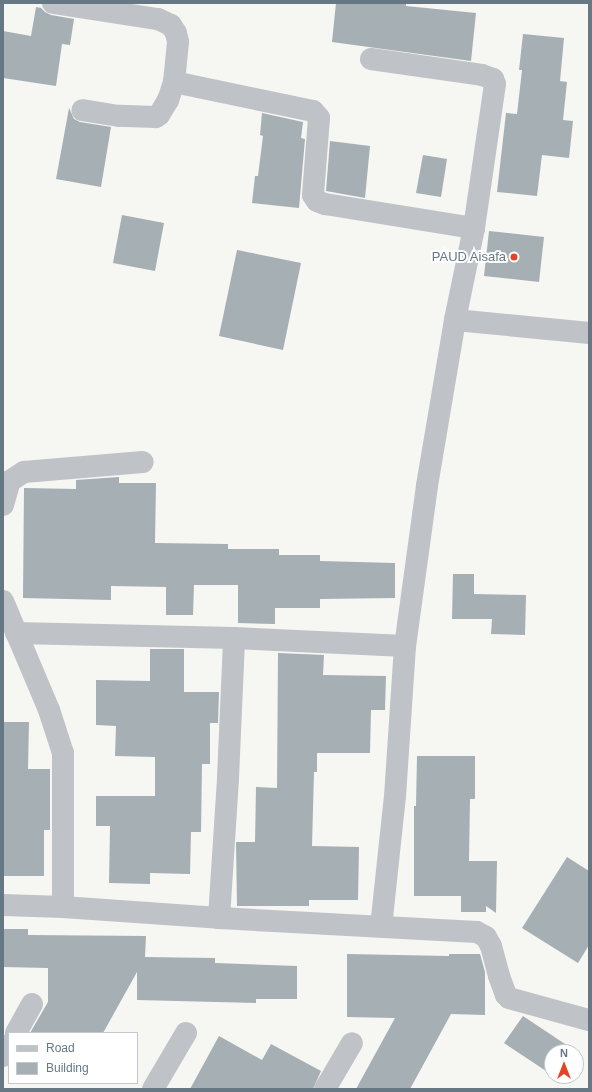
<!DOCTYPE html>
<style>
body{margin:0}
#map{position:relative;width:592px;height:1092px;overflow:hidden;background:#f6f6f3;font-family:Helvetica,sans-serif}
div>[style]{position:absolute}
.building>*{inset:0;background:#a6afb4}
.minor>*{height:22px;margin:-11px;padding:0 11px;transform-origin:11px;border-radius:11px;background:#bfc3c7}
.dots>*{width:11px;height:11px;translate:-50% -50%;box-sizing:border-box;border:2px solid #fff;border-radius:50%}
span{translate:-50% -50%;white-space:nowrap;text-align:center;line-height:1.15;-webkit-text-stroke:4px #fff;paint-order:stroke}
.poi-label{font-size:13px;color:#657884}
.right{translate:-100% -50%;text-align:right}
.frame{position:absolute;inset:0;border:4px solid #657884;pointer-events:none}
.legend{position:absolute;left:8px;top:1032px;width:130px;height:52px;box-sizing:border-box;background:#fff;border:1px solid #c1c9ce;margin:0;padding:5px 7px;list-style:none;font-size:12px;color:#657884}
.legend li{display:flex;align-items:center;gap:8px;height:20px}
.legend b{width:20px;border:1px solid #c1c9ce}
.north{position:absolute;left:544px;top:1044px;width:40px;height:40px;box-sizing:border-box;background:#fff;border:1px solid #c1c9ce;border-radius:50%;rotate:0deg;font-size:11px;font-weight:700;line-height:16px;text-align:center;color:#657884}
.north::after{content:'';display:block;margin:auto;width:14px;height:18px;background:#e44325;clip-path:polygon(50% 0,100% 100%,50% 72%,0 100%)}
</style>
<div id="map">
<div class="building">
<div style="clip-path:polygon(336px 3px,406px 3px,406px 6px,476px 13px,471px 61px,332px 42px)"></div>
<div style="clip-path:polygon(36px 7px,41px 8px,45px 12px,51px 15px,74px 19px,70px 45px,62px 44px,56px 86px,3px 78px,3px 31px,31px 36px)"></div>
<div style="clip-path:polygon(523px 34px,564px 38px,560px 81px,567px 82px,563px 120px,573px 121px,569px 158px,542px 155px,537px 196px,497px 192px,506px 113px,517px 114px,522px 70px,519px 70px)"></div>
<div style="clip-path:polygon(69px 108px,74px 119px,80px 122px,111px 127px,101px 187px,56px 179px)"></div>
<div style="clip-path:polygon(262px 113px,303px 122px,301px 138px,305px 139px,299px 208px,252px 203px,255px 176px,258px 176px,263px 136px,260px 135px)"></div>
<div style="clip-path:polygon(330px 141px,370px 146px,365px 198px,326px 191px)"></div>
<div style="clip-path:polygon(423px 155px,447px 159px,441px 197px,416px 193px)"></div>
<div style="clip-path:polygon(122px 215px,164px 223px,155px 271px,113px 263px)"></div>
<div style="clip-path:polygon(489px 231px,544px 237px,539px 282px,484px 276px)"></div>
<div style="clip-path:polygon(237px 250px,301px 263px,283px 350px,219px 336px)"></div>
<div style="clip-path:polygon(119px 477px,119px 483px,156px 483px,155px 543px,228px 544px,228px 549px,279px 549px,279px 555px,320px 555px,320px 561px,395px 563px,395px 598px,320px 599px,320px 608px,275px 608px,275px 624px,238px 623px,238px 585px,194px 585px,193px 615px,166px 615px,166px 587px,111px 586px,111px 600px,23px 598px,24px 488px,76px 489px,76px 480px)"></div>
<div style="clip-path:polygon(453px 574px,474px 574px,474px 594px,526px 595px,525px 635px,491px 634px,492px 619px,452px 619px)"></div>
<div style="clip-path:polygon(150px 649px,184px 649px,184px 692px,219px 692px,218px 723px,210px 723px,210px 764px,202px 764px,201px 832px,191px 832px,190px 874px,150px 873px,150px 884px,109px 883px,110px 826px,96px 826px,96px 796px,155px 796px,155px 757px,115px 756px,116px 726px,96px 725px,96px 680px,150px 681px)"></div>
<div style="clip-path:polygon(278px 653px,324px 655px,323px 675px,386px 676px,385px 710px,371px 710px,370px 753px,317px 753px,317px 772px,314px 772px,312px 846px,359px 847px,358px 900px,309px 900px,309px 906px,237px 906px,236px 842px,255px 842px,256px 787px,277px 788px)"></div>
<div style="clip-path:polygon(3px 722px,29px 722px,28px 769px,50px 769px,50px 830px,44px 830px,44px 876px,3px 876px)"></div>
<div style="clip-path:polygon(417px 756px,475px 756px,475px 799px,470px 799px,469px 861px,497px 861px,496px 913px,486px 906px,486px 912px,461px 912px,461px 896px,414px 896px,414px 806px,416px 806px)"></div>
<div style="clip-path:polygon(567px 857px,589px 871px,589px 945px,578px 963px,522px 928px)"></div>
<div style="clip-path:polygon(3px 929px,28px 929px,28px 935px,146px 936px,145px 957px,215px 958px,215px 963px,297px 966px,297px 999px,256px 999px,256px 1003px,137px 1000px,137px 972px,103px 1033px,30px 1033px,48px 1002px,48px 968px,3px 967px)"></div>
<div style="clip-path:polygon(347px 954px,449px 956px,449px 954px,480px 954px,485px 972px,485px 1015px,451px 1014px,410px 1089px,356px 1089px,395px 1018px,347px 1017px)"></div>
<div style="clip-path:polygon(523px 1016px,580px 1054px,576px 1061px,576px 1052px,552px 1052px,552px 1075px,504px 1043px)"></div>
<div style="clip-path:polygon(219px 1036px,262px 1060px,271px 1044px,321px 1071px,313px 1089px,190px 1089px)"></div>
</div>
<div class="minor">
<div style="left:53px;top:3px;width:106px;rotate:8.7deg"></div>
<div style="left:158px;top:19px;width:14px;rotate:25deg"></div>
<div style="left:171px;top:25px;width:9px;rotate:58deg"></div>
<div style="left:176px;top:33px;width:9px;rotate:77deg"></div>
<div style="left:178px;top:42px;width:40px;rotate:95.7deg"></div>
<div style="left:174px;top:82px;width:19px;rotate:108deg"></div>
<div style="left:168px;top:100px;width:17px;rotate:121deg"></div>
<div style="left:159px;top:115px;width:4px;rotate:146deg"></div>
<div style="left:156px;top:117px;width:37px;rotate:-178deg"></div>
<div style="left:119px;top:116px;width:37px;rotate:-171deg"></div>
<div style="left:371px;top:59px;width:112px;rotate:8.2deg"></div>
<div style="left:482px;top:75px;width:12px;rotate:20deg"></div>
<div style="left:493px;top:79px;width:5px;rotate:68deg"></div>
<div style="left:495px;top:84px;width:146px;rotate:98.3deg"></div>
<div style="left:474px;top:228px;width:94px;rotate:101.7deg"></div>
<div style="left:455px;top:320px;width:168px;rotate:99.6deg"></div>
<div style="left:427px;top:486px;width:162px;rotate:97.8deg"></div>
<div style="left:405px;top:646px;width:150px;rotate:93.8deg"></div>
<div style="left:395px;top:796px;width:131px;rotate:96.1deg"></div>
<div style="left:174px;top:82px;width:142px;rotate:11.8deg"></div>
<div style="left:313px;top:111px;width:9px;rotate:49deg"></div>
<div style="left:319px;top:118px;width:77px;rotate:94.5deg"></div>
<div style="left:313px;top:195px;width:7px;rotate:56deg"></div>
<div style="left:317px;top:201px;width:9px;rotate:21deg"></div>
<div style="left:325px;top:204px;width:151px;rotate:9.2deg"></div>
<div style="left:455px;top:320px;width:135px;rotate:5.5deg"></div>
<div style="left:3px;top:505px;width:25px;rotate:-74deg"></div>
<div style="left:10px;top:481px;width:17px;rotate:-33deg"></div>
<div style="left:24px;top:472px;width:119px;rotate:-4.8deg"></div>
<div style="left:3px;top:601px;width:118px;rotate:67.1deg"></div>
<div style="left:49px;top:710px;width:45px;rotate:72deg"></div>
<div style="left:63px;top:753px;width:154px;rotate:90deg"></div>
<div style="left:16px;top:633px;width:218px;rotate:1.3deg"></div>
<div style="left:234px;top:638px;width:171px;rotate:2.7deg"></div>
<div style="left:3px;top:905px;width:60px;rotate:1.9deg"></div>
<div style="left:63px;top:907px;width:156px;rotate:4deg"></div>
<div style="left:219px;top:918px;width:258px;rotate:3.1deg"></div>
<div style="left:477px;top:932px;width:10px;rotate:29deg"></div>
<div style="left:486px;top:937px;width:10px;rotate:61deg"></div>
<div style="left:491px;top:946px;width:31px;rotate:75deg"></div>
<div style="left:499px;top:976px;width:20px;rotate:70deg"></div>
<div style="left:506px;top:995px;width:4px;rotate:45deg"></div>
<div style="left:509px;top:998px;width:83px;rotate:15.4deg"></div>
<div style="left:219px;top:918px;width:140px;rotate:-86.3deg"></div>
<div style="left:228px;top:778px;width:140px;rotate:-87.5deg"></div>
<div style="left:16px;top:1033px;width:33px;rotate:-61deg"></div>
<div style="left:3px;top:1056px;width:13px;rotate:-61deg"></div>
<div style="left:153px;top:1089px;width:65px;rotate:-59.5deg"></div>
<div style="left:325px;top:1089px;width:53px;rotate:-59.6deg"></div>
</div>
<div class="dots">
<div style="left:514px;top:257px;background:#e44325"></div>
</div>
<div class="poi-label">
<span class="right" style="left:506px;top:257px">PAUD Aisafa</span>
</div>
<div class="frame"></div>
<ul class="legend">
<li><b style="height:5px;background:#bfc3c7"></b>Road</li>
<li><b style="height:11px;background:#a6afb4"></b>Building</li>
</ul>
<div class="north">N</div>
</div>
